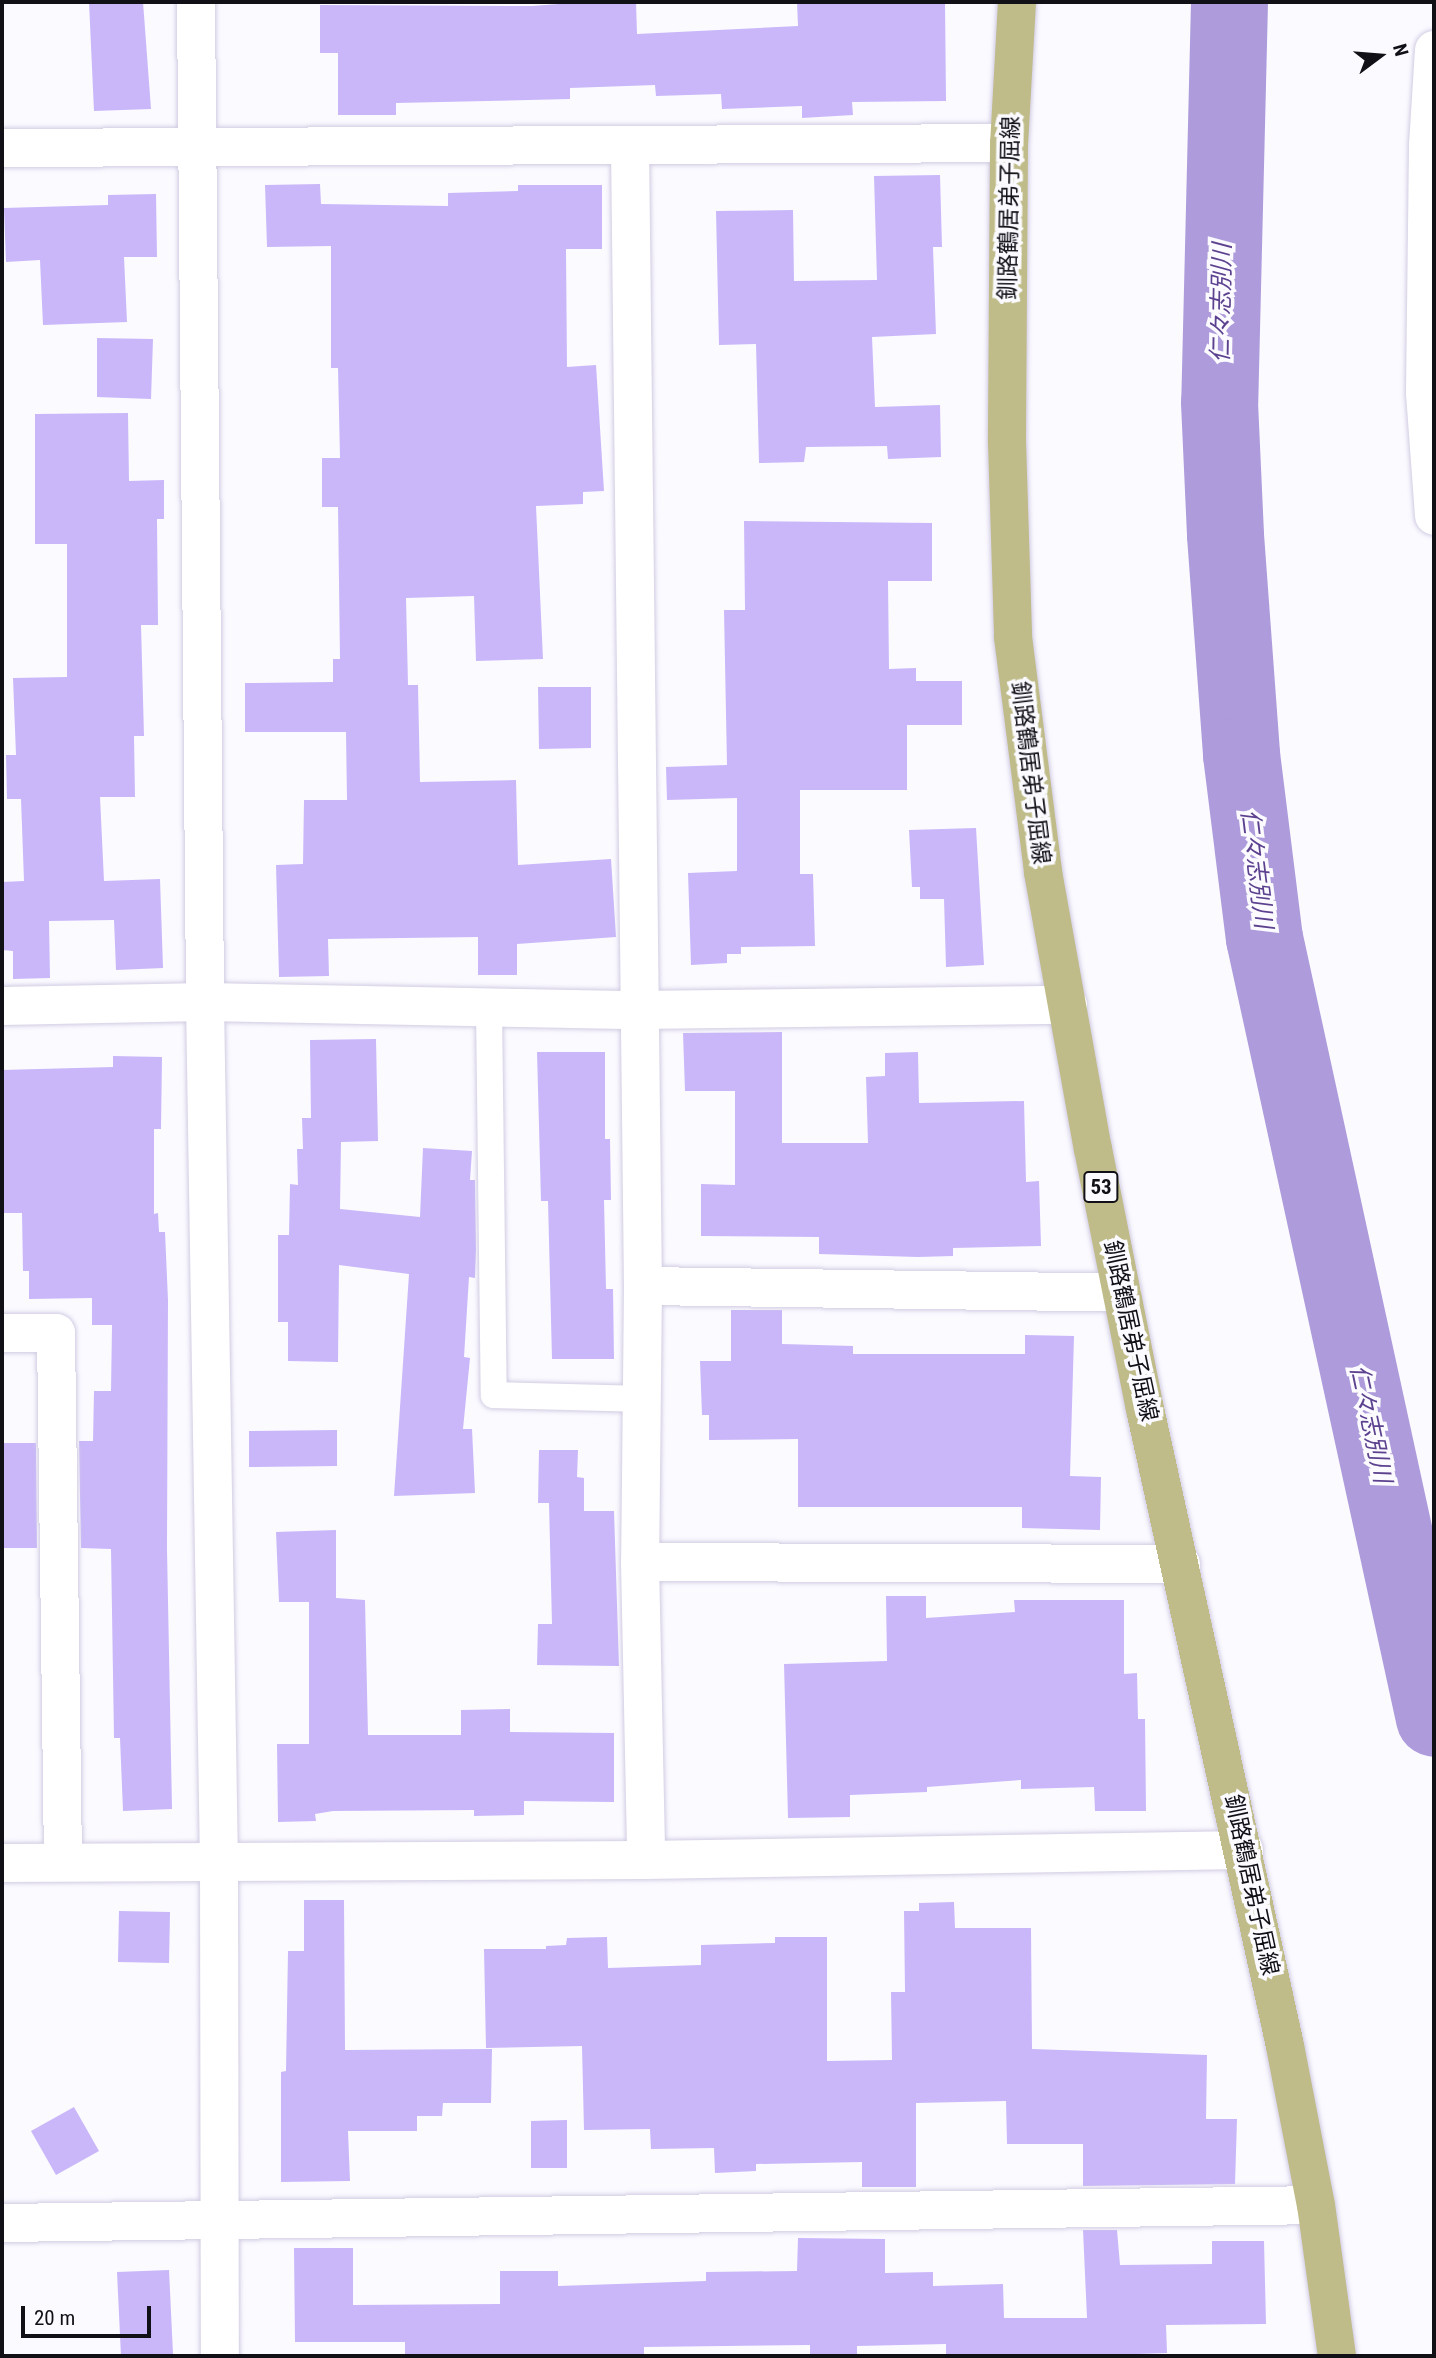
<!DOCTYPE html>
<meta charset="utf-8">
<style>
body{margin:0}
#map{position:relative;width:1436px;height:2358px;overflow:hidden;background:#fbfaff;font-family:"Roboto Condensed","Noto Sans JP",sans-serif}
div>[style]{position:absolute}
.river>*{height:77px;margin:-38.5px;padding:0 38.5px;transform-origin:38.5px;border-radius:38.5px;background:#ad9bdb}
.building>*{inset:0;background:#c9b7f9}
.roads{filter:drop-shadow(0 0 2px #d2cce3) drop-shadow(0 0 2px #d2cce3)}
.service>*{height:26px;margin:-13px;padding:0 13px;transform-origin:13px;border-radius:13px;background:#fff}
.minor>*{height:38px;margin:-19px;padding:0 19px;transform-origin:19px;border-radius:19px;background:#fff}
.primary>*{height:38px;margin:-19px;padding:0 19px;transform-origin:19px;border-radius:19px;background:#bfbc89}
span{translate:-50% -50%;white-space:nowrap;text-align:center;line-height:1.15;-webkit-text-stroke:7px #fbfaff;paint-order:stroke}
.shield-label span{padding:2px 5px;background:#fbfaff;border:2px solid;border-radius:5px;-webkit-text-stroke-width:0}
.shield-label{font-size:21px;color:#121017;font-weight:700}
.street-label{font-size:23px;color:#121017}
.water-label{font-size:24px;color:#5b418e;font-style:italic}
.frame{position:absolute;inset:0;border:4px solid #121017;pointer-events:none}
.north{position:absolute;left:1345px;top:21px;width:70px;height:70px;-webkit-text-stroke:5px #fbfaff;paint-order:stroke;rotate:74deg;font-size:19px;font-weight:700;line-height:28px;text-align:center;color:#121017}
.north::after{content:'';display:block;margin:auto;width:24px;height:32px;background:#121017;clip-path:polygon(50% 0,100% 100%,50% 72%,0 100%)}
.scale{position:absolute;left:21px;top:2306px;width:130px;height:32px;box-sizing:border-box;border:4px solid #121017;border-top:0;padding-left:9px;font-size:21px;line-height:24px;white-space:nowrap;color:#121017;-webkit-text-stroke:5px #fbfaff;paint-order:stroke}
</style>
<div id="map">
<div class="river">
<div style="left:1229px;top:2px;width:400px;rotate:91.4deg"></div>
<div style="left:1219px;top:402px;width:133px;rotate:87.4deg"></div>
<div style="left:1225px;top:535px;width:220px;rotate:85.8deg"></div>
<div style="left:1241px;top:754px;width:185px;rotate:82.9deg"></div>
<div style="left:1264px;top:938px;width:798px;rotate:77.7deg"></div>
</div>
<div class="building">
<div style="clip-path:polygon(89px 2px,143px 2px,151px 109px,94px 111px)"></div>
<div style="clip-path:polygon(586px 2px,636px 2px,637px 34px,798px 26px,797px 2px,945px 2px,946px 101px,852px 102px,853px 115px,802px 118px,802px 106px,722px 109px,721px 94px,656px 96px,655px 85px,570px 88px,570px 99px,396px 103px,396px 115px,338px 115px,338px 53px,320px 53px,320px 5px,532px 6px)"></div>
<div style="clip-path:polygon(940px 175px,942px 247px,933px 247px,936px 334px,872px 337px,875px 407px,940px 405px,941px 457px,888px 459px,887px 446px,806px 447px,804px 462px,759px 463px,756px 344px,719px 345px,716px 211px,793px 210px,794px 281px,877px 280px,874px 176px)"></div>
<div style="clip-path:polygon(320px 184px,321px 204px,448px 206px,448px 193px,518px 191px,518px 185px,602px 185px,602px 249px,566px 249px,567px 367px,596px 365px,604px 491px,583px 492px,583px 504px,536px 506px,543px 659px,476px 661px,474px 596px,406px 598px,408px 685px,418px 685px,420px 782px,516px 780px,518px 865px,611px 859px,616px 937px,517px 944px,517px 975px,478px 975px,478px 937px,328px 939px,329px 976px,279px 977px,276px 865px,303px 864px,304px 800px,347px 800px,346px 732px,245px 732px,245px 683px,333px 682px,333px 659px,340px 659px,338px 507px,322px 507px,322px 458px,340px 458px,338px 368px,331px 368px,331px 246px,267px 247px,265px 185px)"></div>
<div style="clip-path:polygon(156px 194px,157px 257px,124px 257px,127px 322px,43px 325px,40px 260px,6px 262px,4px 208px,108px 205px,108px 195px)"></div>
<div style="clip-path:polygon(97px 338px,153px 339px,151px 399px,97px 397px)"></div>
<div style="clip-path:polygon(128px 413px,129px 481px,164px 480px,164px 519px,157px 519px,158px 625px,141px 625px,144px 736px,134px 736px,135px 797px,100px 797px,104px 881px,160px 879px,163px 968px,116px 970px,114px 920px,49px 921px,50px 978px,13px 979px,13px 951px,2px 950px,2px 882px,24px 881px,21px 799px,7px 799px,6px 755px,16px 755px,13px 678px,67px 677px,67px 544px,35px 544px,35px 414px)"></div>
<div style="clip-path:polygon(744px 521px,932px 523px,932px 581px,888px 581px,889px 669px,916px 668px,916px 681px,962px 681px,962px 725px,907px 725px,907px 790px,800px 790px,800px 874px,813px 874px,815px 946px,741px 947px,741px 954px,727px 954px,727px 963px,691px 965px,688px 873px,737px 871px,737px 798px,667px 800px,666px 767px,727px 765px,724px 610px,745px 610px)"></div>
<div style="clip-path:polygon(538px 687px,591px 687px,591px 748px,539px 749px)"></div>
<div style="clip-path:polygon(976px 828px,984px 965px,946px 967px,944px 899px,920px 899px,920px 887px,912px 887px,909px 830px)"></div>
<div style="clip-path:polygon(782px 1032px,782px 1143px,868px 1143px,866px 1077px,885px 1076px,885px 1053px,918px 1052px,919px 1103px,1024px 1101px,1026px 1182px,1039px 1181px,1041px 1246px,953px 1248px,953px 1256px,918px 1257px,819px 1254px,819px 1237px,701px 1236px,701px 1184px,735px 1185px,735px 1091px,685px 1091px,683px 1033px)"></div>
<div style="clip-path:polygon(376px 1039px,378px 1141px,341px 1142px,340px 1209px,420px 1217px,423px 1148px,472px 1151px,470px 1180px,475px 1180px,476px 1249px,475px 1278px,469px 1277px,464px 1357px,470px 1358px,463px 1429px,472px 1429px,475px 1493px,394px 1496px,409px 1274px,339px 1265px,338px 1362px,288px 1361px,288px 1322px,278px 1322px,278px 1235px,289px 1235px,290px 1184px,298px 1185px,297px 1149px,303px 1149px,302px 1118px,311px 1118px,310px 1040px)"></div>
<div style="clip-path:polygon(537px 1052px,605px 1052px,605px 1139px,610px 1139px,611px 1200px,604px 1200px,606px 1289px,613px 1289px,614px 1359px,552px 1359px,548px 1201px,541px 1201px)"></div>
<div style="clip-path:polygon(113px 1056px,162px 1057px,161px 1129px,154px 1129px,154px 1214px,158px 1213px,159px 1232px,165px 1232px,168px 1300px,167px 1549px,172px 1809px,123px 1811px,120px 1738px,114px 1738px,111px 1549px,81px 1548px,79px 1441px,93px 1441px,94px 1391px,111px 1391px,112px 1325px,92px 1325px,92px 1298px,29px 1299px,29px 1271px,23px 1271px,22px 1213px,2px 1213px,2px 1070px,113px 1067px)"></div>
<div style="clip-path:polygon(731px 1310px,782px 1310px,782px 1344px,853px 1346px,853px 1354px,1025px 1354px,1025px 1335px,1074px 1336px,1070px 1476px,1101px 1477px,1100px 1530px,1022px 1528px,1022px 1507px,798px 1507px,798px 1439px,709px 1440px,709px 1415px,702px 1415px,700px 1361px,731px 1361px)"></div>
<div style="clip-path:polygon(337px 1430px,337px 1466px,249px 1467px,249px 1431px)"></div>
<div style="clip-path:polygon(2px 1443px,36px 1443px,37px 1548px,2px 1548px)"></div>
<div style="clip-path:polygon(539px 1450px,578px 1450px,577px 1477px,584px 1478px,584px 1511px,614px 1511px,619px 1666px,537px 1665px,538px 1624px,552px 1624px,549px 1503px,538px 1503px)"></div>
<div style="clip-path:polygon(336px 1530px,336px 1598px,365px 1600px,368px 1735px,461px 1735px,461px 1710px,510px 1709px,510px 1732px,614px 1733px,614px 1802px,524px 1801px,524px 1815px,474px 1816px,474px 1810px,333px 1811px,315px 1814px,316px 1821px,278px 1822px,277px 1744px,309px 1744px,309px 1602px,279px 1602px,276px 1532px)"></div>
<div style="clip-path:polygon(886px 1596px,926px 1596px,926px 1618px,1015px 1612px,1014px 1600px,1124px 1600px,1124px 1674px,1137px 1673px,1138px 1719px,1145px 1719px,1146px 1811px,1095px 1811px,1094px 1787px,1021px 1789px,1021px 1780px,927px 1787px,927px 1792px,850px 1795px,850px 1817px,788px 1818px,784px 1664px,887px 1661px)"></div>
<div style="clip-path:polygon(304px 1900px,344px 1900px,345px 2050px,492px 2049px,491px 2103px,443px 2103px,442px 2116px,417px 2116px,417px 2131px,348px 2131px,350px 2181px,281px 2182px,281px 2072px,286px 2071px,288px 1951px,304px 1951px)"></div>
<div style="clip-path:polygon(954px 1902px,955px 1928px,1031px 1928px,1032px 2049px,1207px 2055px,1206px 2119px,1237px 2119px,1235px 2184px,1083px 2186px,1083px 2144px,1007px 2144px,1006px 2101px,916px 2103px,916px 2187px,862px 2187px,862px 2162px,756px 2164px,756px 2171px,715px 2173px,714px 2148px,651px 2149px,650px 2129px,584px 2130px,582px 2046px,486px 2048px,484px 1949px,546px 1949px,546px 1946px,566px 1945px,567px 1938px,607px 1937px,608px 1968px,701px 1965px,701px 1945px,775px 1943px,775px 1937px,827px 1937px,827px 2061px,892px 2060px,891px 1992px,905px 1992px,904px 1911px,919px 1911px,919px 1903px)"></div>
<div style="clip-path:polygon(119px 1911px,170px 1912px,169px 1963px,118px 1962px)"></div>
<div style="clip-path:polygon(74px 2107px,99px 2151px,56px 2175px,31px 2131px)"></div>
<div style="clip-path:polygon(567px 2120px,567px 2168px,531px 2168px,531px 2121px)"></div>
<div style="clip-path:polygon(1083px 2230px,1117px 2230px,1120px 2265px,1212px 2264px,1212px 2241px,1264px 2241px,1266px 2324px,1166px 2325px,1167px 2353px,1078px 2356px,946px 2356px,946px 2344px,857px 2346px,857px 2356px,810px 2356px,810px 2345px,644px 2347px,644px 2356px,405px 2356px,405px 2342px,295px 2342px,294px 2248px,353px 2248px,353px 2305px,500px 2304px,500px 2271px,558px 2271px,558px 2286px,706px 2281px,706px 2272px,797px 2271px,798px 2238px,885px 2239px,885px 2273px,933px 2272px,933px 2286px,1003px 2284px,1004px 2318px,1087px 2318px)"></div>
<div style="clip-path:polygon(169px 2270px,173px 2354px,121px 2356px,117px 2272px)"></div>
</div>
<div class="roads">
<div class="service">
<div style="left:489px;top:1008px;width:387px;rotate:89.3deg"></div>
<div style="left:494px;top:1395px;width:148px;rotate:1.5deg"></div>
</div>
<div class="minor">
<div style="left:196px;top:2px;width:1000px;rotate:89.48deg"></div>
<div style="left:205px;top:1002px;width:861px;rotate:89.07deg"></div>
<div style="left:219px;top:1863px;width:493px;rotate:89.9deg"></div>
<div style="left:1434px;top:50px;width:96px;rotate:93.6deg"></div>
<div style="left:1428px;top:146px;width:247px;rotate:90.7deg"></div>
<div style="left:1425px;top:393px;width:123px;rotate:85.8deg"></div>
<div style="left:630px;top:145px;width:1141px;rotate:89.35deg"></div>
<div style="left:643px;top:1286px;width:276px;rotate:90.6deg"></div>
<div style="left:640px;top:1562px;width:298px;rotate:88.8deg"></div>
<div style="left:2px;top:148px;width:1007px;rotate:-0.28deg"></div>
<div style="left:2px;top:1006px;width:203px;rotate:-1.1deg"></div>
<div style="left:205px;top:1002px;width:433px;rotate:1.1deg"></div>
<div style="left:638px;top:1010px;width:430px;rotate:-0.7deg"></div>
<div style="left:643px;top:1286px;width:479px;rotate:0.8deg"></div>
<div style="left:2px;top:1333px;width:54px"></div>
<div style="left:56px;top:1333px;width:529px;rotate:89.24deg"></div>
<div style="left:640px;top:1562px;width:541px;rotate:0.21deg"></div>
<div style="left:2px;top:1863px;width:644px;rotate:-0.27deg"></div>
<div style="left:646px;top:1860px;width:598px;rotate:-0.96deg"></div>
<div style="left:2px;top:2223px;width:1314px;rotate:-0.78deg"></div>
</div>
<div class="primary">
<div style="left:1017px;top:2px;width:141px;rotate:93.2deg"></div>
<div style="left:1009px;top:143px;width:299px;rotate:90.4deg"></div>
<div style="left:1007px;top:442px;width:195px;rotate:88.2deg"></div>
<div style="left:1013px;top:637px;width:237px;rotate:82.7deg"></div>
<div style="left:1043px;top:872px;width:281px;rotate:79.8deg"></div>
<div style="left:1093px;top:1149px;width:265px;rotate:78.7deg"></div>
<div style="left:1145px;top:1409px;width:652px;rotate:77.6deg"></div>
<div style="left:1285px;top:2046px;width:162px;rotate:79deg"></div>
<div style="left:1316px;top:2205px;width:152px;rotate:82.1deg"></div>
</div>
</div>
<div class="shield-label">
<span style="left:1101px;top:1187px">53</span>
</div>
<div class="street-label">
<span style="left:1010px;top:208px;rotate:-89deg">釧路鶴居弟子屈線</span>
<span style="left:1030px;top:773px;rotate:83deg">釧路鶴居弟子屈線</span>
<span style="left:1130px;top:1331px;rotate:78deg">釧路鶴居弟子屈線</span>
<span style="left:1251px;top:1885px;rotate:78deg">釧路鶴居弟子屈線</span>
</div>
<div class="water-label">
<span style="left:1222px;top:303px;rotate:-89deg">仁々志別川</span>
<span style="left:1256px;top:869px;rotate:83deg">仁々志別川</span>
<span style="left:1370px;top:1424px;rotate:78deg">仁々志別川</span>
</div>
<div class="frame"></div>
<div class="north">N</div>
<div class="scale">20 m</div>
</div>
